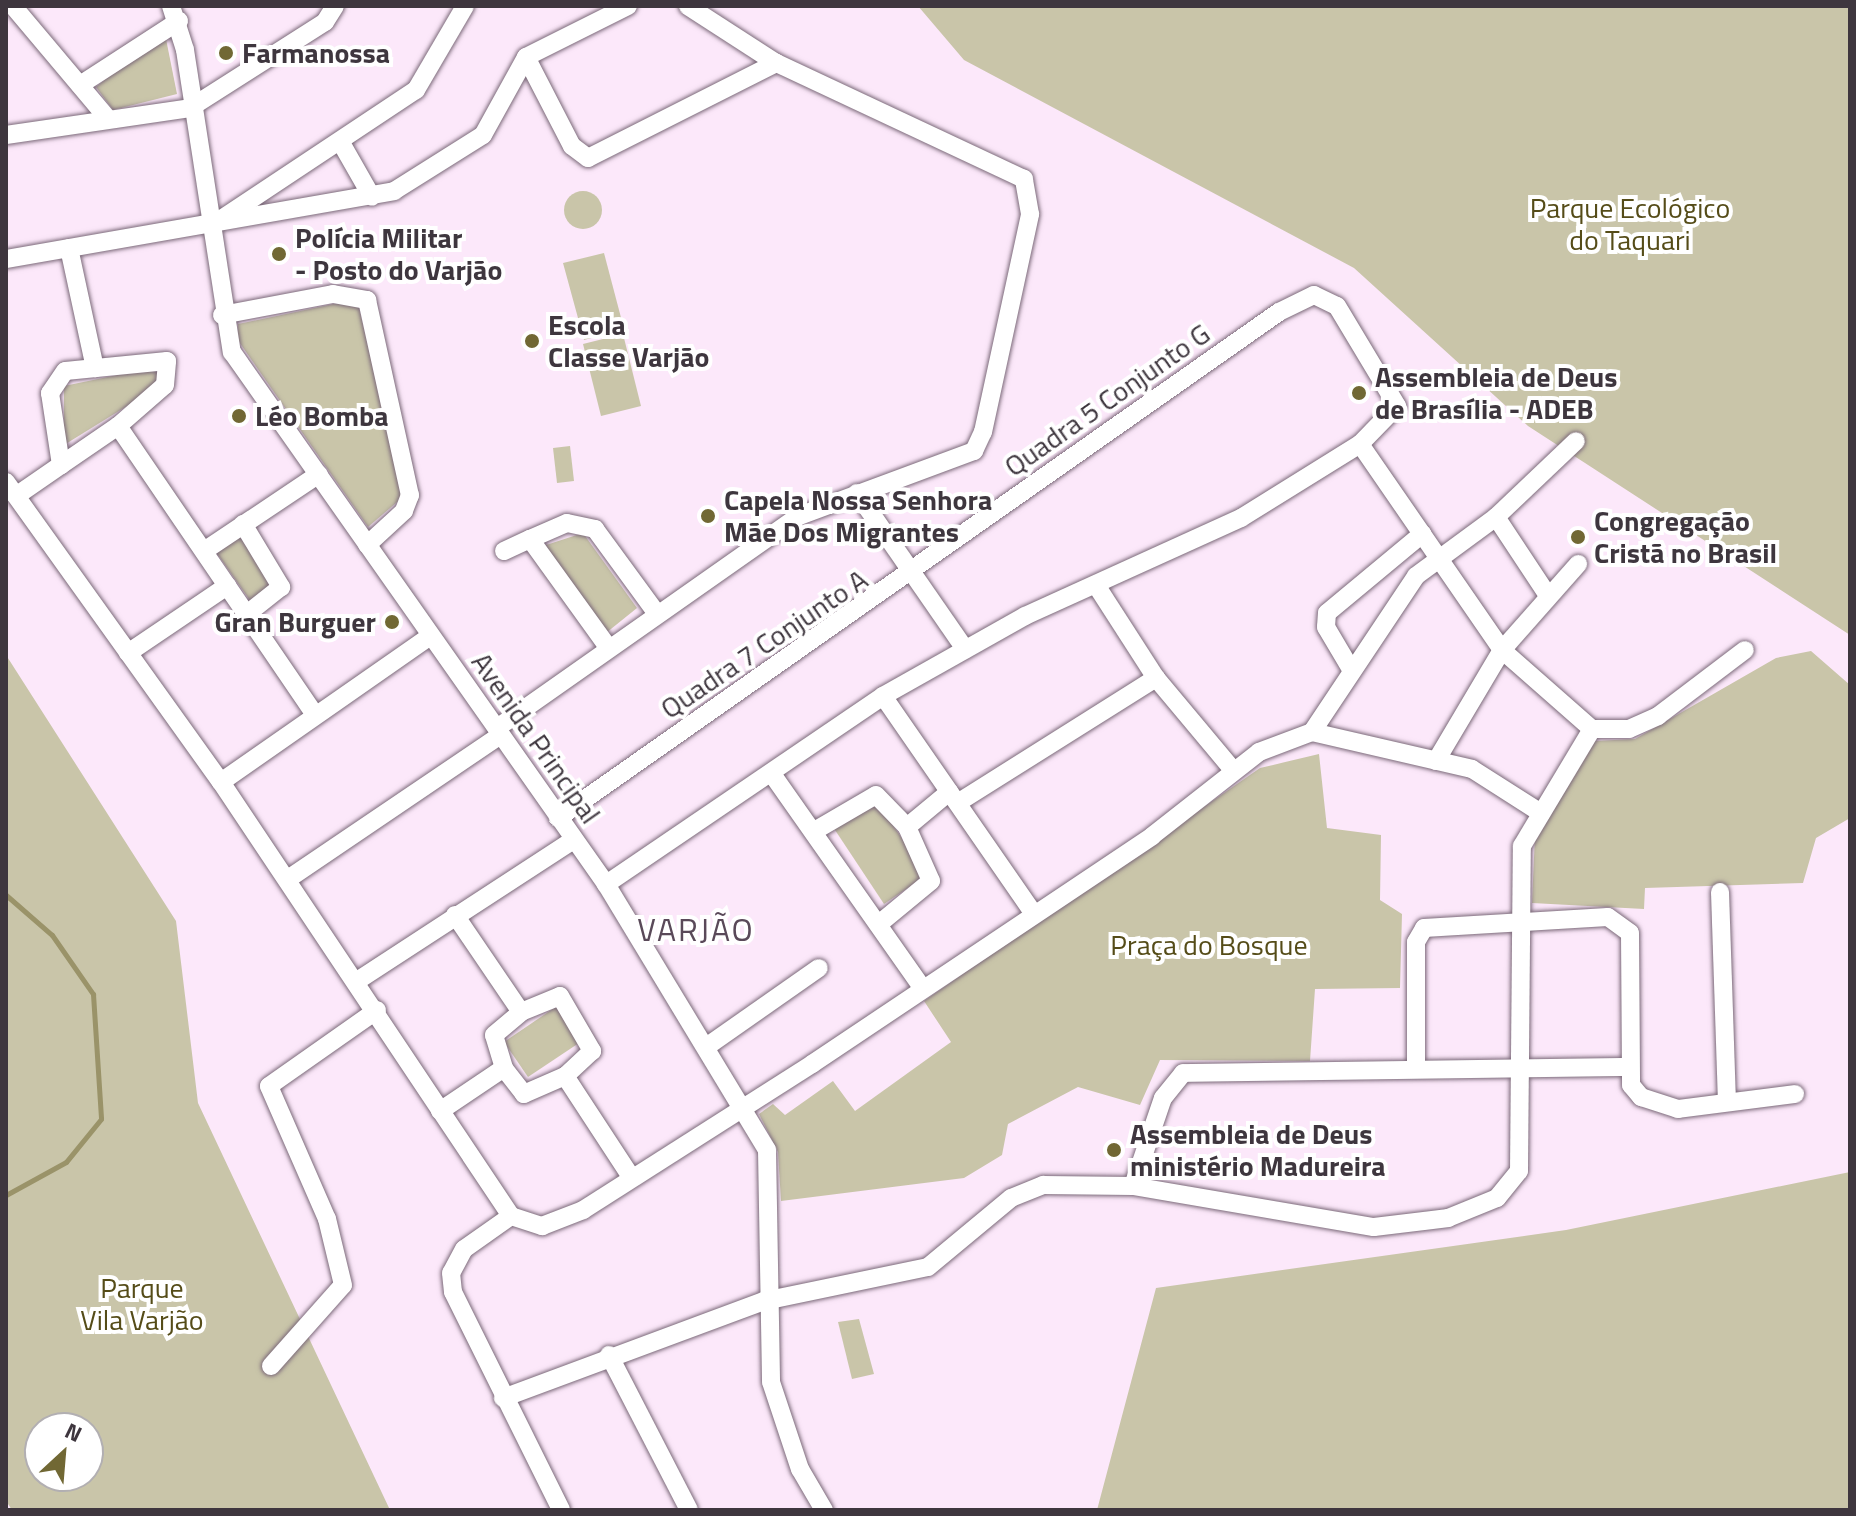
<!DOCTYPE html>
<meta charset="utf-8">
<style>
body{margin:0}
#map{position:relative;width:1856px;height:1516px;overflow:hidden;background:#fce8fa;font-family:"Titillium Web",sans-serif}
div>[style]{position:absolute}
.green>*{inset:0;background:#c9c5a9}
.round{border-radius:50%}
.stream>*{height:5px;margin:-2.5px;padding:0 2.5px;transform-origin:2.5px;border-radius:2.5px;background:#9a9369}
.roads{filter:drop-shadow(0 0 2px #7b6979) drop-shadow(0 0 2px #7b6979)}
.minor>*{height:18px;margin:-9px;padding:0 9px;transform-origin:9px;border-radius:9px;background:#fff}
.dots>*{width:22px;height:22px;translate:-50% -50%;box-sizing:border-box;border:4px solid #fff;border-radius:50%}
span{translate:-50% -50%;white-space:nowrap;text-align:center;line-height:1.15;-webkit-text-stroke:8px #fff;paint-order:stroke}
.poi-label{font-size:28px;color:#3e363e;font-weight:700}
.left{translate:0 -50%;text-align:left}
.right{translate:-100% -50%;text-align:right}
.park-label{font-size:28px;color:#554c18}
.street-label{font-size:28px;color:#3e363e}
.quarter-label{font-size:32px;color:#5a4959;letter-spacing:2px}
.frame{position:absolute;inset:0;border:8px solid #3e363e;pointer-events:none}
.north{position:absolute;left:24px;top:1412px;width:80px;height:80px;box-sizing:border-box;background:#fff;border:2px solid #b2afb2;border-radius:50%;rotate:26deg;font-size:22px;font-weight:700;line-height:32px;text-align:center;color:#3e363e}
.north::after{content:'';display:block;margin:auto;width:28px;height:36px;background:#716834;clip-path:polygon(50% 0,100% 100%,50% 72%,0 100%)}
</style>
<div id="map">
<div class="green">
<div style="clip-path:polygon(918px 6px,1850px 6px,1850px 635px,1528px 426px,1354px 268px,964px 60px)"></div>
<div style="clip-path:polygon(155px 38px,166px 39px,177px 94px,113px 110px,96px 87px)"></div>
<div class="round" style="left:564px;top:191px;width:38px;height:38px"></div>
<div style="clip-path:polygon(604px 253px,624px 329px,584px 340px,563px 263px)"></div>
<div style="clip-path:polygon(357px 299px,403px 497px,368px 527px,237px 339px,238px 324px)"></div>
<div style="clip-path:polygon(623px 334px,641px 406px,601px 416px,583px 344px)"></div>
<div style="clip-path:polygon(156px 367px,161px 385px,64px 445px,64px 386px)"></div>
<div style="clip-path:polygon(570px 446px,574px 481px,557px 483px,553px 448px)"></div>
<div style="clip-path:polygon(243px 533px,278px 584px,251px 602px,216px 552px)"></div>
<div style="clip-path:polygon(583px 533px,637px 608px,606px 633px,543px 546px)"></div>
<div style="clip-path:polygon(1811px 651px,1850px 685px,1850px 818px,1816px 838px,1803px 883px,1645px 888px,1644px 909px,1532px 903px,1535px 835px,1594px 741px,1635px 739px,1776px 658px)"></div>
<div style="clip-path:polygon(evenodd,6px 655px,176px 921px,198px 1103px,390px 1510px,12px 1510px,6px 1501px,6px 655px,40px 1428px,88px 1428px,88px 1476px,40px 1476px,40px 1428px)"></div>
<div style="clip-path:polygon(1319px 754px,1327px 828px,1381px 835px,1380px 900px,1402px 914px,1400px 988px,1315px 989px,1310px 1061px,1160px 1060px,1140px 1105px,1078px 1087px,1008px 1124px,1002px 1155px,964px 1178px,781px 1201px,778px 1152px,759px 1114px,773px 1104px,785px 1115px,833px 1081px,855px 1111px,951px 1042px,924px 1001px,1260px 768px)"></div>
<div style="clip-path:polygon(875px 799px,927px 875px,884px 904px,833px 827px)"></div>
<div style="clip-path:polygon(557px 1006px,582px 1041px,528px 1077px,504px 1042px)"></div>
<div style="clip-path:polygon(1850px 1172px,1850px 1510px,1097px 1510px,1156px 1288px,1566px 1230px)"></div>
<div style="clip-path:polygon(859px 1319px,874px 1374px,852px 1379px,838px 1322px)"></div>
</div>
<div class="stream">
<div style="left:6px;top:895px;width:61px;rotate:41deg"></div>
<div style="left:52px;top:935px;width:72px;rotate:55.2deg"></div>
<div style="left:93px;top:994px;width:125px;rotate:86.3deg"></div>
<div style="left:101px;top:1119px;width:55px;rotate:129.1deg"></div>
<div style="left:66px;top:1162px;width:68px;rotate:151.2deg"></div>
</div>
<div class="roads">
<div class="minor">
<div style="left:13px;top:6px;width:148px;rotate:49.9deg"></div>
<div style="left:171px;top:6px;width:46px;rotate:72.3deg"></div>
<div style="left:185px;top:50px;width:306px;rotate:81.2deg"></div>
<div style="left:232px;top:352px;width:650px;rotate:54.89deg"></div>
<div style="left:606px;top:884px;width:311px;rotate:58.8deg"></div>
<div style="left:767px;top:1150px;width:232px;rotate:89deg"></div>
<div style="left:771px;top:1382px;width:92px;rotate:71.6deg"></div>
<div style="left:800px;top:1469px;width:48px;rotate:59.7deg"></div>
<div style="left:526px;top:57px;width:100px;rotate:62.7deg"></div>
<div style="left:572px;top:146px;width:20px;rotate:37deg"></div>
<div style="left:588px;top:158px;width:211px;rotate:-26.8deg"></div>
<div style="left:526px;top:57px;width:114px;rotate:-26.6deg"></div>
<div style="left:80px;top:85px;width:118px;rotate:-32.9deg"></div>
<div style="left:6px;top:135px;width:186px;rotate:-8.3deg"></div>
<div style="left:190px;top:108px;width:160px;rotate:-32.5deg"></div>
<div style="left:325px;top:22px;width:19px;rotate:-58deg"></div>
<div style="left:340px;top:141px;width:64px;rotate:60.3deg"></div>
<div style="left:217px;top:222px;width:239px;rotate:-33.6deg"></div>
<div style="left:416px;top:90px;width:97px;rotate:-59.7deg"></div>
<div style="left:69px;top:248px;width:123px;rotate:77.8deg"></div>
<div style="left:6px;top:259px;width:394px;rotate:-9.9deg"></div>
<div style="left:394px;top:191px;width:105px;rotate:-32.2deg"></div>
<div style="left:483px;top:135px;width:89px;rotate:-61.1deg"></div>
<div style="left:222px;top:315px;width:113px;rotate:-10.7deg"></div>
<div style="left:333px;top:294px;width:35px;rotate:10deg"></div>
<div style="left:367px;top:300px;width:200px;rotate:77.6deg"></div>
<div style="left:410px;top:495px;width:17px;rotate:111deg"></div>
<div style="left:404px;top:511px;width:50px;rotate:137.4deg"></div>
<div style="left:118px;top:426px;width:350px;rotate:55.7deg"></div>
<div style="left:1360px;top:444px;width:250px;rotate:55.4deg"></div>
<div style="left:1502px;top:650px;width:120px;rotate:41.3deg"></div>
<div style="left:6px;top:482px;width:369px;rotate:54.4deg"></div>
<div style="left:221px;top:782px;width:522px;rotate:56.25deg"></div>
<div style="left:511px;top:1216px;width:33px;rotate:18deg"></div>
<div style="left:542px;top:1226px;width:44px;rotate:-21.3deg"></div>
<div style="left:583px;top:1210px;width:272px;rotate:-32.5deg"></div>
<div style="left:812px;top:1064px;width:409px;rotate:-33.8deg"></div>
<div style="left:1152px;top:836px;width:136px;rotate:-38.1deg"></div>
<div style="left:1259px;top:752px;width:57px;rotate:-20.7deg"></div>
<div style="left:857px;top:493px;width:190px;rotate:55.3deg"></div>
<div style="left:16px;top:496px;width:55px;rotate:-34.6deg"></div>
<div style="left:61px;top:465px;width:69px;rotate:-34.4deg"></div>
<div style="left:118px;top:426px;width:62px;rotate:-41.1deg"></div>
<div style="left:165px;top:385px;width:24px;rotate:-85deg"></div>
<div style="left:167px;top:361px;width:102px;rotate:174.4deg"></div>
<div style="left:65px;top:371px;width:27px;rotate:124deg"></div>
<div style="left:50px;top:393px;width:73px;rotate:81.3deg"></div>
<div style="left:1496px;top:517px;width:92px;rotate:56.5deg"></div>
<div style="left:243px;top:524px;width:74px;rotate:58.9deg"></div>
<div style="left:281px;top:587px;width:43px;rotate:141.5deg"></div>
<div style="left:530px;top:539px;width:40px;rotate:-23.4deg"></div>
<div style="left:567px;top:523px;width:29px;rotate:12deg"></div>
<div style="left:595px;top:529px;width:102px;rotate:53.8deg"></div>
<div style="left:204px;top:551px;width:138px;rotate:-33.8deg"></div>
<div style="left:504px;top:551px;width:29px;rotate:-25deg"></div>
<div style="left:530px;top:539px;width:133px;rotate:54.2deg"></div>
<div style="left:1096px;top:585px;width:111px;rotate:57.2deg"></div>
<div style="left:1156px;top:678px;width:120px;rotate:50.1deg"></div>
<div style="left:128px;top:653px;width:120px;rotate:-34.1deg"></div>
<div style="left:1352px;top:671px;width:51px;rotate:-120.6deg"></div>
<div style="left:1326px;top:627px;width:14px;rotate:-86deg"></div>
<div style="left:1327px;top:613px;width:124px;rotate:-39.7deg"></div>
<div style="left:883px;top:696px;width:262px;rotate:55.3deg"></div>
<div style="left:497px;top:728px;width:369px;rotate:-35.1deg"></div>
<div style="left:799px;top:516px;width:187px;rotate:-20.4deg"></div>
<div style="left:974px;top:451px;width:21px;rotate:-65deg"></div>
<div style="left:983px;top:432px;width:223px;rotate:-77.8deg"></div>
<div style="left:1030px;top:214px;width:36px;rotate:-100deg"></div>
<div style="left:1024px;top:179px;width:274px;rotate:-154.9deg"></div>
<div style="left:776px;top:63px;width:105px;rotate:-147.1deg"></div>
<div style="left:1592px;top:729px;width:37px"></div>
<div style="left:1629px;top:729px;width:32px;rotate:-24deg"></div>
<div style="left:1658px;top:716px;width:109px;rotate:-37.2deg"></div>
<div style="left:1312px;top:732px;width:187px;rotate:-56.3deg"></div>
<div style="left:1416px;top:576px;width:99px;rotate:-36.4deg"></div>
<div style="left:1496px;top:517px;width:110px;rotate:-43.5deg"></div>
<div style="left:1312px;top:732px;width:164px;rotate:13deg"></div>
<div style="left:1472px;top:769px;width:82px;rotate:32.5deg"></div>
<div style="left:1436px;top:761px;width:129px;rotate:-59.3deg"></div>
<div style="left:1502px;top:650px;width:115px;rotate:-48.5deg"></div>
<div style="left:772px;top:774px;width:259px;rotate:54.9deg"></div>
<div style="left:221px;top:782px;width:255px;rotate:-34.9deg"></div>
<div style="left:959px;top:802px;width:233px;rotate:-32.2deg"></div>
<div style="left:558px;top:818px;width:881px;rotate:-35.06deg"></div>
<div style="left:1279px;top:312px;width:39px;rotate:-26deg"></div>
<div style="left:1314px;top:295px;width:25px;rotate:26deg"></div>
<div style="left:1337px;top:306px;width:117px;rotate:59deg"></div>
<div style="left:1397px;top:406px;width:53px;rotate:134.2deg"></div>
<div style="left:1360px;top:444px;width:140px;rotate:148.1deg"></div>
<div style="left:1241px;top:518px;width:237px;rotate:155.6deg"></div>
<div style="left:1025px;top:616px;width:163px;rotate:150.6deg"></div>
<div style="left:883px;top:696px;width:335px;rotate:145.8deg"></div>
<div style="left:907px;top:827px;width:55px;rotate:-39.8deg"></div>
<div style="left:816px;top:830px;width:69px;rotate:-30.3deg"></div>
<div style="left:876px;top:795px;width:45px;rotate:45.9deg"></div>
<div style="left:907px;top:827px;width:59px;rotate:66deg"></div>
<div style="left:931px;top:881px;width:66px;rotate:140.5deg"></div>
<div style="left:288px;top:879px;width:257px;rotate:-34.1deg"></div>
<div style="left:1720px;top:892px;width:210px;rotate:88.1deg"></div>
<div style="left:455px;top:915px;width:117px;rotate:55.8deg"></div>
<div style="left:357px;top:981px;width:258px;rotate:-33.1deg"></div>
<div style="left:560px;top:996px;width:64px;rotate:59.8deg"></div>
<div style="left:592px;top:1051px;width:37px;rotate:137deg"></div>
<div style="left:565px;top:1076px;width:45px;rotate:156.3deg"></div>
<div style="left:524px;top:1094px;width:33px;rotate:-128deg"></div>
<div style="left:504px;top:1068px;width:34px;rotate:-107deg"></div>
<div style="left:494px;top:1035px;width:35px;rotate:-40deg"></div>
<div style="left:521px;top:1012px;width:42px;rotate:-22.3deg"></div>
<div style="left:709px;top:1045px;width:134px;rotate:-35deg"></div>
<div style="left:1416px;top:1069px;width:127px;rotate:-90deg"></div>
<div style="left:1416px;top:942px;width:16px;rotate:-60deg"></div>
<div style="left:1424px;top:928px;width:184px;rotate:-3.4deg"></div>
<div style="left:1608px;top:917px;width:27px;rotate:36deg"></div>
<div style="left:1630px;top:933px;width:152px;rotate:89.6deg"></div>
<div style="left:1631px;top:1085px;width:16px;rotate:50deg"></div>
<div style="left:1641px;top:1097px;width:39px;rotate:18deg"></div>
<div style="left:1678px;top:1109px;width:118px;rotate:-7.3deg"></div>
<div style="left:565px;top:1076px;width:121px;rotate:56.8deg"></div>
<div style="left:440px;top:1111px;width:77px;rotate:-33.9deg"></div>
<div style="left:1133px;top:1186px;width:93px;rotate:-71.2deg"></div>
<div style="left:1163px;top:1098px;width:32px;rotate:-51deg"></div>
<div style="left:1183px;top:1073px;width:447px;rotate:-0.8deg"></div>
<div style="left:511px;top:1216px;width:57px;rotate:144.9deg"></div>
<div style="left:464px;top:1249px;width:27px;rotate:118deg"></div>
<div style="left:451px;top:1273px;width:19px;rotate:84deg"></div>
<div style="left:453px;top:1292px;width:243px;rotate:63.6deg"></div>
<div style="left:609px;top:1355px;width:174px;rotate:62.7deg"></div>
<div style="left:271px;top:1366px;width:108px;rotate:-48.4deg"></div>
<div style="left:343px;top:1285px;width:68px;rotate:-103.6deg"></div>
<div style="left:327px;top:1219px;width:145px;rotate:-113.6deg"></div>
<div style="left:269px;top:1086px;width:132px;rotate:-35.1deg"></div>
<div style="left:503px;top:1398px;width:278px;rotate:-20.4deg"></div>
<div style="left:764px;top:1301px;width:167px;rotate:-11.7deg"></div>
<div style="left:928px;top:1267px;width:108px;rotate:-39.7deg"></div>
<div style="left:1011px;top:1198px;width:35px;rotate:-22deg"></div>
<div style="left:1043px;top:1185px;width:90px;rotate:0.6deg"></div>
<div style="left:1133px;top:1186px;width:244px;rotate:9.7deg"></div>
<div style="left:1374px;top:1227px;width:75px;rotate:-6.9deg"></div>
<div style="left:1448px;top:1218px;width:53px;rotate:-22.2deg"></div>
<div style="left:1497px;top:1198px;width:35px;rotate:-51deg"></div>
<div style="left:1519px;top:1171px;width:325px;rotate:-89.5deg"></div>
<div style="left:1522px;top:846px;width:136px;rotate:-59.1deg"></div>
</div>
</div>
<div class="dots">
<div style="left:226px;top:53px;background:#716834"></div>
<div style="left:279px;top:254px;background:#716834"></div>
<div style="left:532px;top:341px;background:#716834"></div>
<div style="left:1359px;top:393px;background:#716834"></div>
<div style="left:239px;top:416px;background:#716834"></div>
<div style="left:708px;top:516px;background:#716834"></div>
<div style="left:1578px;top:537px;background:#716834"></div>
<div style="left:392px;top:622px;background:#716834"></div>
<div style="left:1114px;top:1150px;background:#716834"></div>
</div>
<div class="poi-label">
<span class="left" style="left:242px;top:53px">Farmanossa</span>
<span class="left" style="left:295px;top:254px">Polícia Militar<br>- Posto do Varjão</span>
<span class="left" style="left:548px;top:341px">Escola<br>Classe Varjão</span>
<span class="left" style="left:1375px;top:393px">Assembleia de Deus<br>de Brasília - ADEB</span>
<span class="left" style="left:255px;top:416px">Léo Bomba</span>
<span class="left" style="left:724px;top:516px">Capela Nossa Senhora<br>Mãe Dos Migrantes</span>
<span class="left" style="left:1594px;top:537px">Congregação<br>Cristã no Brasil</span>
<span class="right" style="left:376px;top:622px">Gran Burguer</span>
<span class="left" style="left:1130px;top:1150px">Assembleia de Deus<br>ministério Madureira</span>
</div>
<div class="park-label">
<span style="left:1630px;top:224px">Parque Ecológico<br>do Taquari</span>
<span style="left:1209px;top:945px">Praça do Bosque</span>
<span style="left:142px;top:1304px">Parque<br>Vila Varjão</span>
</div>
<div class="street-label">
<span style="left:1107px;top:400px;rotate:-35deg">Quadra 5 Conjunto G</span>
<span style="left:764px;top:644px;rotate:-34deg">Quadra 7 Conjunto A</span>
<span style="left:536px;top:738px;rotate:55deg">Avenida Principal</span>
</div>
<div class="quarter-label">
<span style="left:696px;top:929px">VARJÃO</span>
</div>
<div class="frame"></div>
<div class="north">N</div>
</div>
